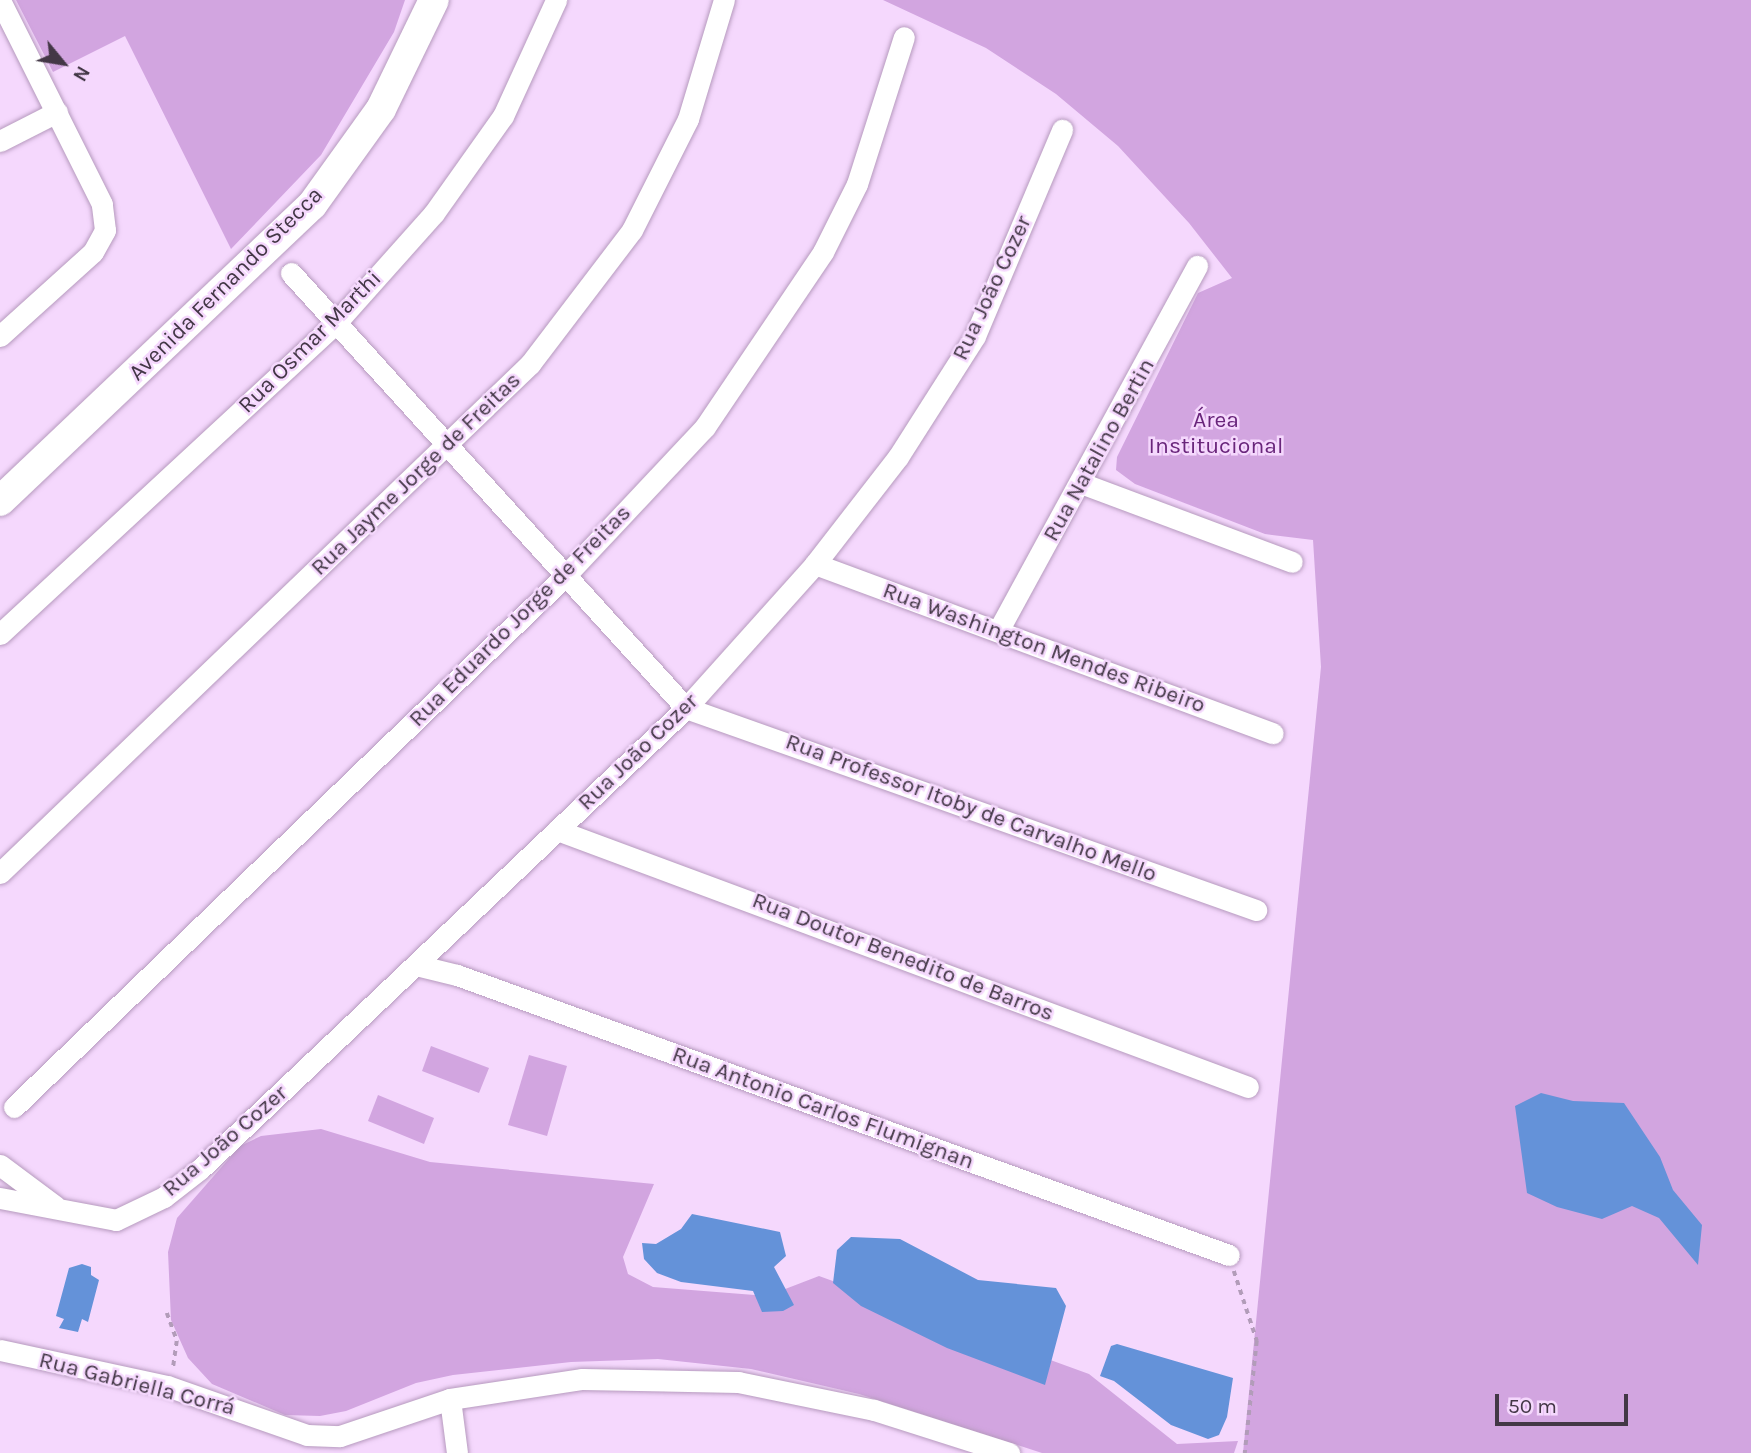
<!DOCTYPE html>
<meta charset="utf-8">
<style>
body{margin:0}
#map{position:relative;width:1751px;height:1453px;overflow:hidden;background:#f5d8fd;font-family:Karla,sans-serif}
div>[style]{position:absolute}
.green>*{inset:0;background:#d2a5e0}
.water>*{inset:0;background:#6492d9}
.path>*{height:3.5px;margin-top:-1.75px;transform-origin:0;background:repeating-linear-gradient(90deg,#b29cb9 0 5px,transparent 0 10px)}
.roads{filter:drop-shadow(0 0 2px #b69abe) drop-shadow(0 0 2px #b69abe)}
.street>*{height:21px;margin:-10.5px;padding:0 10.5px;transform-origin:10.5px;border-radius:10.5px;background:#fff}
.secondary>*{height:30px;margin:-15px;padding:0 15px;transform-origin:15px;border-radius:15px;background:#fff}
span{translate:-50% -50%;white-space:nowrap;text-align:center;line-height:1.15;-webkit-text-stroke:5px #f5d8fd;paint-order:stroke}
.street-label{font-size:23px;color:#433746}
.park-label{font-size:23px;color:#69257b}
.north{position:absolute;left:28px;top:28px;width:70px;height:70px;-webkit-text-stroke:5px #f5d8fd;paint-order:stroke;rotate:120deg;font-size:19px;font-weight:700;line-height:28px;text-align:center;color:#433746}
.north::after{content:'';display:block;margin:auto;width:24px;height:32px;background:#433746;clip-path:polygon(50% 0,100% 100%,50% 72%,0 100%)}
.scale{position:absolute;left:1495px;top:1394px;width:133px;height:32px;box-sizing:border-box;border:4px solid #433746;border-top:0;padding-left:9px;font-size:21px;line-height:24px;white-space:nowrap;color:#433746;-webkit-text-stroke:5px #f5d8fd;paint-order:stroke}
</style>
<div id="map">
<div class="green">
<div style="clip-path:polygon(16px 0,405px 0,394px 32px,321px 155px,231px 249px,125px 36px,53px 72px)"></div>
<div style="clip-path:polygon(883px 0,1751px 0,1751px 1453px,1243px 1453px,1321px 667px,1313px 540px,1265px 534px,1135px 484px,1116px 470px,1117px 457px,1198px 293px,1232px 278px,1189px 223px,1118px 146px,1056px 94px,986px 48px)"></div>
<div style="clip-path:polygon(431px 1046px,489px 1068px,479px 1093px,422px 1071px)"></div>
<div style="clip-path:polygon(529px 1055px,567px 1066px,547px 1136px,508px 1125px)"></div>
<div style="clip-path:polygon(378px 1095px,434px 1118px,424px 1144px,368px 1121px)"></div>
<div style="clip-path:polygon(321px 1129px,430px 1162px,654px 1184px,623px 1257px,628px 1274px,653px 1287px,767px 1296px,819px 1276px,1089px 1374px,1177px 1444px,1238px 1441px,1234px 1453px,1042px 1453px,859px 1394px,751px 1369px,658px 1359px,571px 1362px,453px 1375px,416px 1383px,346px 1411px,320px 1416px,285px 1415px,212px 1384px,188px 1358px,171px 1320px,168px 1252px,177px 1218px,240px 1146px,261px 1136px)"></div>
</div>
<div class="water">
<div style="clip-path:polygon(1541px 1093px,1573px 1101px,1624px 1103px,1660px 1157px,1673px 1190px,1702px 1225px,1698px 1265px,1659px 1218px,1632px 1206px,1602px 1219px,1557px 1207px,1527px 1193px,1515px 1106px)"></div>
<div style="clip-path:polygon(692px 1214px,780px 1232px,786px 1256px,774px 1267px,794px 1305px,783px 1311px,762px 1312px,753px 1291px,681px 1282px,657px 1273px,644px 1259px,642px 1243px,656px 1244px,681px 1229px)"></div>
<div style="clip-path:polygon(851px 1237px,900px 1239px,978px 1280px,1056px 1288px,1066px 1306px,1045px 1385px,947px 1348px,861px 1306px,833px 1283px,837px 1250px)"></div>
<div style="clip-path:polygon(82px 1264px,91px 1267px,91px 1275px,99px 1280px,88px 1322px,82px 1319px,78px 1332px,59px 1328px,64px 1319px,56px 1316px,69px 1268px)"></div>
<div style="clip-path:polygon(1117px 1344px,1233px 1378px,1227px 1417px,1219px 1435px,1208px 1439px,1171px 1425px,1114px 1381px,1100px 1376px,1111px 1346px)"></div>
</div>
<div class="path">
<div style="left:1234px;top:1271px;width:74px;rotate:71.8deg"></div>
<div style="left:1257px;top:1341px;width:113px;rotate:96.1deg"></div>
<div style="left:167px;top:1313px;width:30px;rotate:70deg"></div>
<div style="left:177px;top:1341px;width:27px;rotate:98deg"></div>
</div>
<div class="roads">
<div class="street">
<div style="left:0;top:141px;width:64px;rotate:-27deg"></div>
<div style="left:291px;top:273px;width:588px;rotate:47.76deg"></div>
<div style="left:686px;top:708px;width:605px;rotate:19.51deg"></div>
<div style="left:0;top:336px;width:125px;rotate:-42.1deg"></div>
<div style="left:93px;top:252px;width:25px;rotate:-61deg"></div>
<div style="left:105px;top:230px;width:26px;rotate:-97deg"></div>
<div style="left:102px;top:204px;width:228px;rotate:-116.6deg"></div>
<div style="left:1081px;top:483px;width:225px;rotate:20.5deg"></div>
<div style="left:815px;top:564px;width:488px;rotate:20.3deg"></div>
<div style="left:998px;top:631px;width:416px;rotate:-61.4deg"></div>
<div style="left:0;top:634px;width:458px;rotate:-42.8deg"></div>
<div style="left:336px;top:323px;width:147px;rotate:-48.3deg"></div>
<div style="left:434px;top:213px;width:119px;rotate:-54.6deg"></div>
<div style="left:503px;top:116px;width:128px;rotate:-65.4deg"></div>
<div style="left:557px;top:830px;width:737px;rotate:20.4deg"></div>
<div style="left:0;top:873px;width:735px;rotate:-43.84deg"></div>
<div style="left:530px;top:364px;width:168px;rotate:-52.7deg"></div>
<div style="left:632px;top:230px;width:124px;rotate:-63.2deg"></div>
<div style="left:688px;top:119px;width:124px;rotate:-73.2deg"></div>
<div style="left:416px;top:965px;width:42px;rotate:13.7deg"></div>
<div style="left:457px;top:975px;width:821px;rotate:19.94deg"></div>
<div style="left:14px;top:1107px;width:767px;rotate:-43.94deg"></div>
<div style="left:566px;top:575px;width:203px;rotate:-46.8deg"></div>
<div style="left:705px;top:427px;width:211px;rotate:-56deg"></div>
<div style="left:823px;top:252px;width:76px;rotate:-63.4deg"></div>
<div style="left:857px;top:184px;width:154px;rotate:-72.3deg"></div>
<div style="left:0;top:1165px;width:69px;rotate:36.7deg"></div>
<div style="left:0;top:1198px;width:118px;rotate:10.7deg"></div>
<div style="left:116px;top:1220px;width:53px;rotate:-25.6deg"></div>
<div style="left:164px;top:1197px;width:46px;rotate:-37.9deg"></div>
<div style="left:200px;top:1169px;width:670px;rotate:-43.49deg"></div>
<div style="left:686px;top:708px;width:193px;rotate:-48.1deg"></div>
<div style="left:815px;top:564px;width:135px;rotate:-52.2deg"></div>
<div style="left:898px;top:457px;width:143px;rotate:-57.5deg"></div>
<div style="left:975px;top:336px;width:224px;rotate:-67.1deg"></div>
<div style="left:0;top:1350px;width:171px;rotate:12.2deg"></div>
<div style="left:167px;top:1386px;width:148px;rotate:19.3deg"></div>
<div style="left:307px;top:1435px;width:33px;rotate:2deg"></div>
<div style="left:340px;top:1436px;width:116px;rotate:-18.6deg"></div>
<div style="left:450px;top:1399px;width:134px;rotate:-8.6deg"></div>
<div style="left:582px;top:1379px;width:156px;rotate:1.1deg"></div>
<div style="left:738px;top:1382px;width:139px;rotate:11.6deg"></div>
<div style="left:874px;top:1410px;width:142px;rotate:17.7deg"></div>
<div style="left:450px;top:1399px;width:54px;rotate:82.6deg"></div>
</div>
<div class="secondary">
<div style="left:0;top:501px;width:430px;rotate:-43.5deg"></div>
<div style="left:312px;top:205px;width:118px;rotate:-54.3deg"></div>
<div style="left:381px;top:109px;width:121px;rotate:-64.1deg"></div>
</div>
</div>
<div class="street-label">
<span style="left:226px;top:284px;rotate:-45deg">Avenida Fernando Stecca</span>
<span style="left:992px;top:288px;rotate:-65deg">Rua João Cozer</span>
<span style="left:310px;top:342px;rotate:-45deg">Rua Osmar Marthi</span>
<span style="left:1099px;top:450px;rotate:-61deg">Rua Natalino Bertin</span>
<span style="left:416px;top:474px;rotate:-44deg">Rua Jayme Jorge de Freitas</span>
<span style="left:520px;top:616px;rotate:-45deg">Rua Eduardo Jorge de Freitas</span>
<span style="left:1044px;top:648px;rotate:20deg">Rua Washington Mendes Ribeiro</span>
<span style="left:638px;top:752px;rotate:-44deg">Rua João Cozer</span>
<span style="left:971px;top:808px;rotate:20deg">Rua Professor Itoby de Carvalho Mello</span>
<span style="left:903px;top:957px;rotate:21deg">Rua Doutor Benedito de Barros</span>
<span style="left:823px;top:1108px;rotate:20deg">Rua Antonio Carlos Flumignan</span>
<span style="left:225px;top:1141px;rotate:-41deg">Rua João Cozer</span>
<span style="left:137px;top:1384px;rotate:14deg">Rua Gabriella Corrá</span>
</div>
<div class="park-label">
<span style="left:1216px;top:433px">Área<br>Institucional</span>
</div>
<div class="north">N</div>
<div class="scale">50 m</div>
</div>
